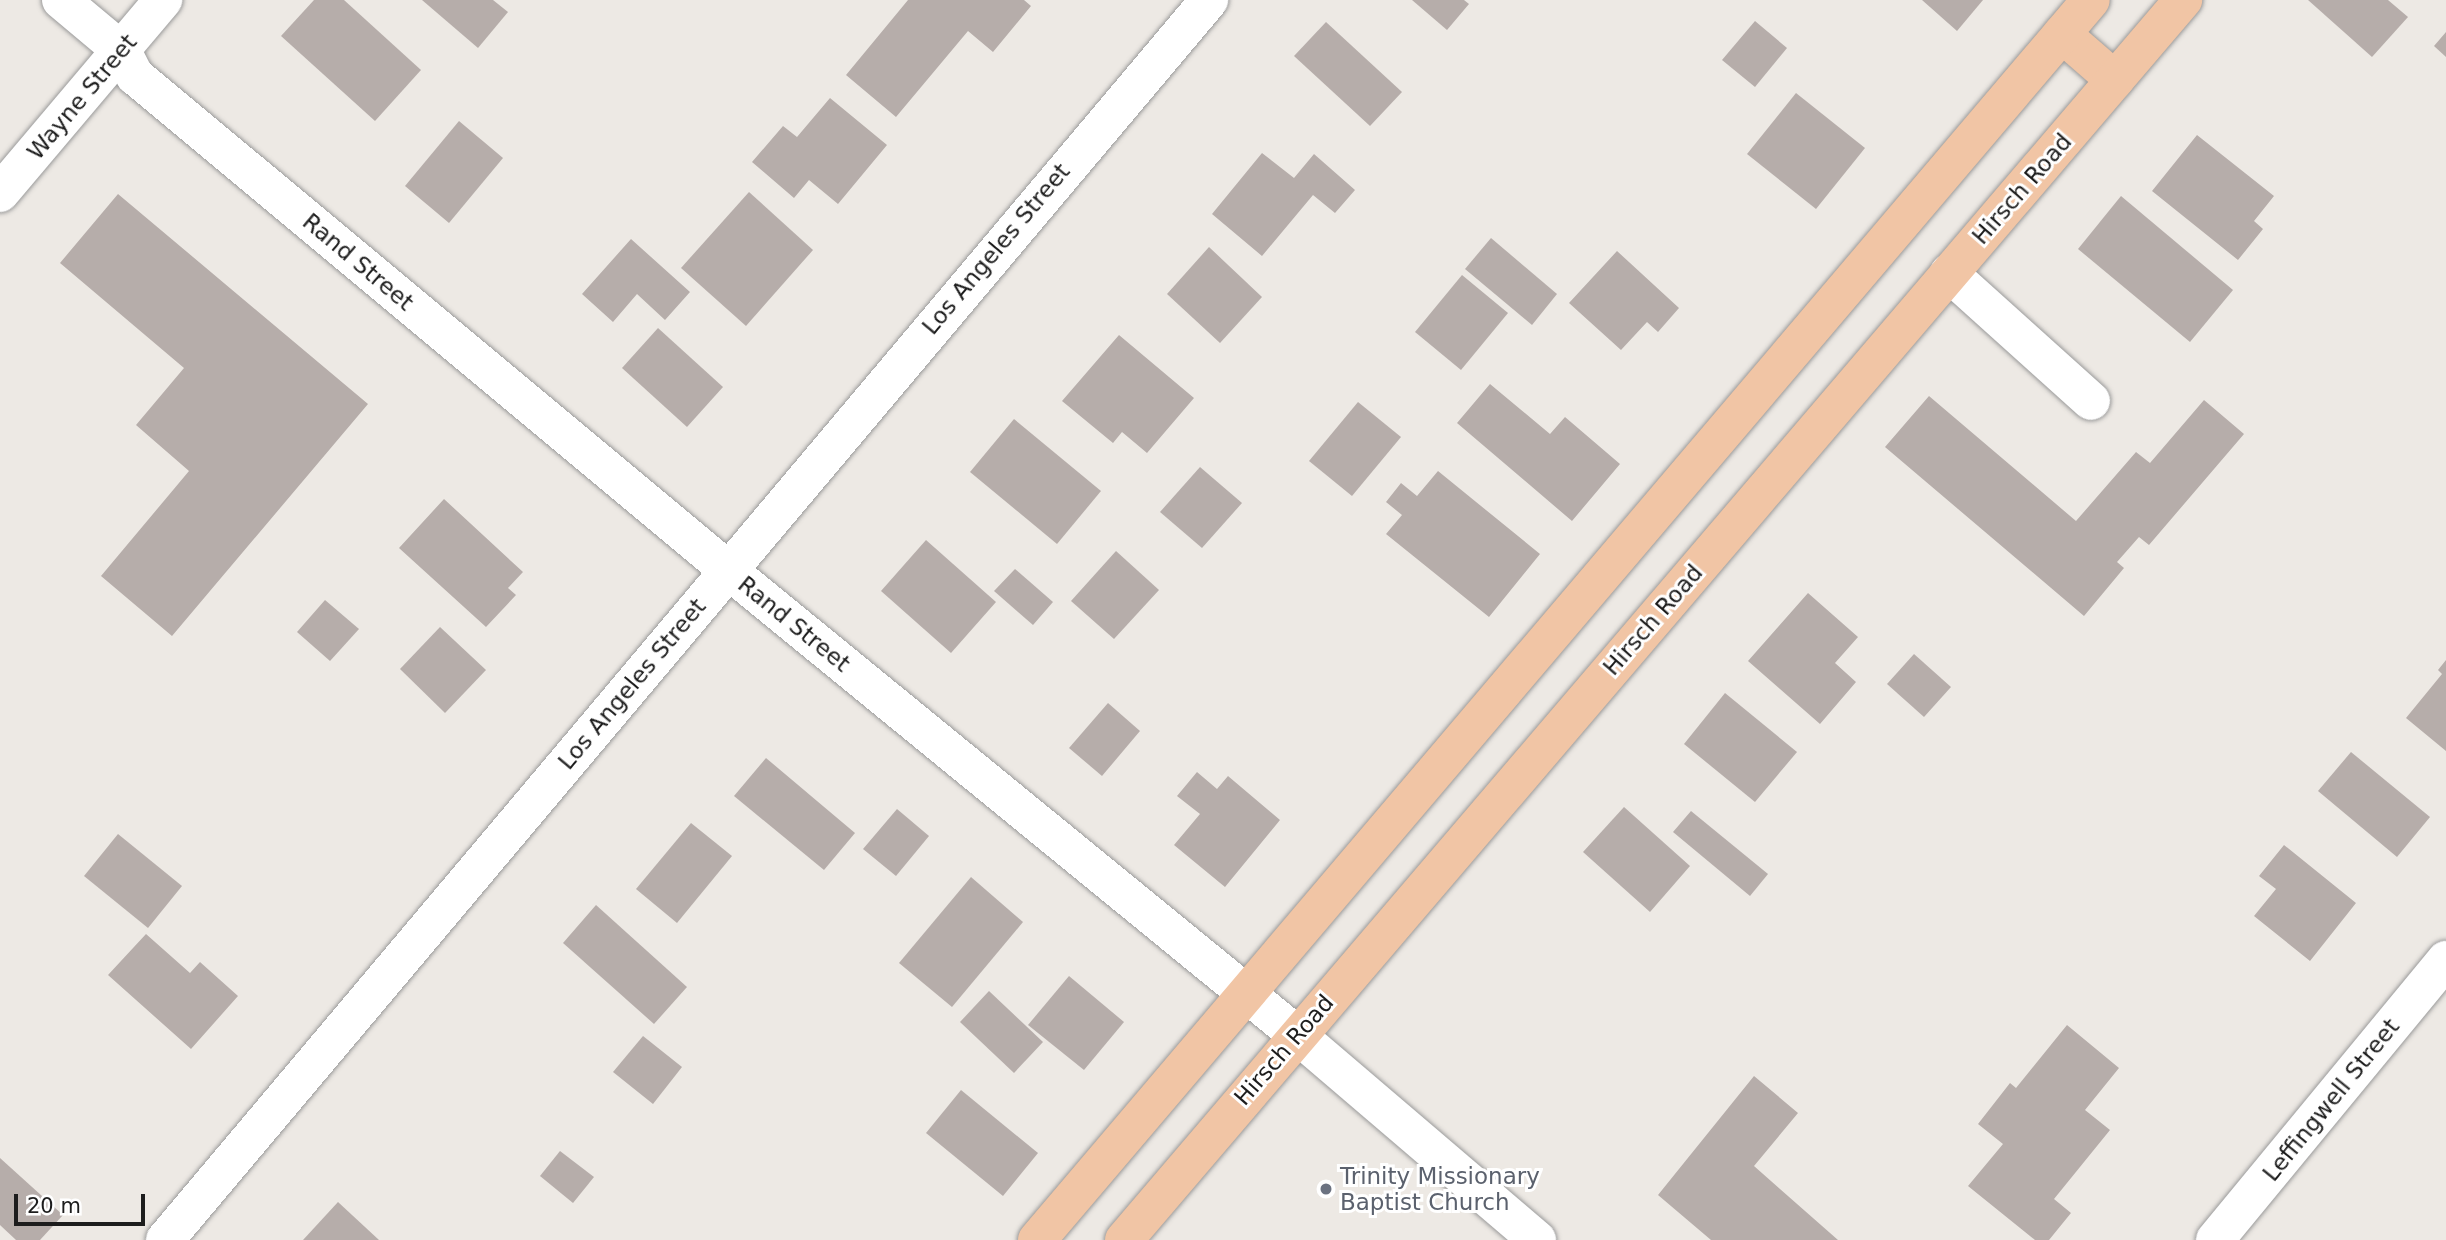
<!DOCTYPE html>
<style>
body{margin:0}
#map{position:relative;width:2446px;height:1240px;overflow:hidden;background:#ede9e4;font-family:"DejaVu Sans",sans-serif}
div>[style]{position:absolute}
.building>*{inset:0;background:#b6adaa}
.roads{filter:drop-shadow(0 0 2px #9a9a9a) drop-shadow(0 0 2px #9a9a9a)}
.minor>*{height:38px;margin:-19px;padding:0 19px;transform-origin:19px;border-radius:19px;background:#fff}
.major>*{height:38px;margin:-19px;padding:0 19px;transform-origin:19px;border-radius:19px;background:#f1c5a5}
.dots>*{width:19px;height:19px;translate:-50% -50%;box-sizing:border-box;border:4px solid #fff;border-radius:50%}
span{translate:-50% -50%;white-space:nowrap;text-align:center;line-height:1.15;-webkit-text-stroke:6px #fff;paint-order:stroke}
.street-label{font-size:23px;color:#1d1d1d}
.worship-label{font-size:23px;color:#5b616d}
.left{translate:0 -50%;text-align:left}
.scale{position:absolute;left:14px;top:1194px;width:131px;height:32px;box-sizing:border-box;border:4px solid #1d1d1d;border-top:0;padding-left:9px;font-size:21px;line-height:24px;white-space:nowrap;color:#1d1d1d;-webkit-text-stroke:5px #fff;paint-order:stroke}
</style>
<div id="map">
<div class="building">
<div style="clip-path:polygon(314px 0,344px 0,421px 70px,375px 121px,281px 36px)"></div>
<div style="clip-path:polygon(422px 0,493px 0,508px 12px,478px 48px)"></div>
<div style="clip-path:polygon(908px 0,1024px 0,1031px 6px,993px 52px,968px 31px,896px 117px,846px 75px)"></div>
<div style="clip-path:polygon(1412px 0,1464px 0,1469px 4px,1447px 30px)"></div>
<div style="clip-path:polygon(1922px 0,1983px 0,1957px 31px)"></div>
<div style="clip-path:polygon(2308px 0,2388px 0,2408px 17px,2372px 57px)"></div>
<div style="clip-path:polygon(1755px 21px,1787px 48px,1755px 87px,1722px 60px)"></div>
<div style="clip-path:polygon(1326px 22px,1402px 92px,1370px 126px,1294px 56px)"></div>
<div style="clip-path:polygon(2446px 32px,2446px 57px,2434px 46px)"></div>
<div style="clip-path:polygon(1796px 93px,1865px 148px,1816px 209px,1747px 154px)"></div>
<div style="clip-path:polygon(830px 98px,887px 145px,838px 204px,809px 180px,794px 198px,752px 162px,783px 126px,797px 137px)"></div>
<div style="clip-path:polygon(459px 121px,503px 158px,449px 223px,405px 186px)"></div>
<div style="clip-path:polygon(2197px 135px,2274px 196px,2254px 221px,2263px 229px,2238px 260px,2152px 191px)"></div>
<div style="clip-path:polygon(1262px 153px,1294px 178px,1314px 154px,1355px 190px,1335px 213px,1313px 195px,1262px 256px,1212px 214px)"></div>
<div style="clip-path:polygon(749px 192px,813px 250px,746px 326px,681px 268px)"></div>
<div style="clip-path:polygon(118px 194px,368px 404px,172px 636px,101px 576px,189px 471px,136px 425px,184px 368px,60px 263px)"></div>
<div style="clip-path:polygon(2121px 196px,2233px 290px,2190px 342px,2078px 249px)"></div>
<div style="clip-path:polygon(1491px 238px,1557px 294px,1532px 325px,1465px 269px)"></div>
<div style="clip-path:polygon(631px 239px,690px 292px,665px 320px,637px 294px,613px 322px,582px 294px)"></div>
<div style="clip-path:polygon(1209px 247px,1262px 297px,1220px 343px,1167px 294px)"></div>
<div style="clip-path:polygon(1617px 251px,1679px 308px,1658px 332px,1647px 322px,1621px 350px,1569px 303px)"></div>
<div style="clip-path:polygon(1462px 275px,1508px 313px,1461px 370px,1415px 332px)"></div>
<div style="clip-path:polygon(658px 328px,723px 387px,687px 427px,622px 368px)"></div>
<div style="clip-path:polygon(1119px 335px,1194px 398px,1147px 453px,1122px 432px,1113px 443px,1062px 401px)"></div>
<div style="clip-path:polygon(1490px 384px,1550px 434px,1565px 417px,1620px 464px,1572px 521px,1457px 423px)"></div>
<div style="clip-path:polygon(1929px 396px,2076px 521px,2136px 452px,2150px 463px,2204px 400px,2244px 434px,2149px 545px,2139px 537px,2117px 562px,2124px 568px,2084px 616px,1885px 447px)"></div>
<div style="clip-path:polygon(1358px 402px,1401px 437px,1352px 496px,1309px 461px)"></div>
<div style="clip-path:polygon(1014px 419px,1101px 491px,1057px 544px,970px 472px)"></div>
<div style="clip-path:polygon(1200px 467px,1242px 503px,1202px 548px,1160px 512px)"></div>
<div style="clip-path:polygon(1438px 471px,1540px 554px,1489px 617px,1386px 534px,1402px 515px,1386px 502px,1401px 483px,1417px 496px)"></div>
<div style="clip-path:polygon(444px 499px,523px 572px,508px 588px,516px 595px,486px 627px,399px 548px)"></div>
<div style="clip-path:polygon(926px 540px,996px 602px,951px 653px,881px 591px)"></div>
<div style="clip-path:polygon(1116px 551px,1159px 590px,1114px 639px,1071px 601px)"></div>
<div style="clip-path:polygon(1015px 569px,1053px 602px,1033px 625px,994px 591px)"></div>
<div style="clip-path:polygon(1808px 593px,1858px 637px,1835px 663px,1856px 682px,1820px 724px,1748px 661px)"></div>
<div style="clip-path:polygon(325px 600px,359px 629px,330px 661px,297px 632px)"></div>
<div style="clip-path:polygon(440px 627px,486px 670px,445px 713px,400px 669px)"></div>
<div style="clip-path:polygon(1914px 654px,1951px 687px,1924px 717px,1887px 684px)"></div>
<div style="clip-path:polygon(2446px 660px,2446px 751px,2406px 718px,2442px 674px,2438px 670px)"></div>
<div style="clip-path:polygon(1725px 693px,1797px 752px,1755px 802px,1684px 744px)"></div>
<div style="clip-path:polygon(1108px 703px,1140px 731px,1102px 776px,1069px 748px)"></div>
<div style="clip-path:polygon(2351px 752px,2430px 817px,2397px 857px,2318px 791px)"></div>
<div style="clip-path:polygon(766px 758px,855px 833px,824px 870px,734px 796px)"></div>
<div style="clip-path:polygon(1197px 772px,1217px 789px,1228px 776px,1280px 820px,1225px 887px,1174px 845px,1200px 814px,1177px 796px)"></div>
<div style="clip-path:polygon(1624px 807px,1690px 866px,1650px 912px,1583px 852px)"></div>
<div style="clip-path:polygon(897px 809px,929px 836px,896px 876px,863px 849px)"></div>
<div style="clip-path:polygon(1691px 811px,1768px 874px,1750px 896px,1673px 832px)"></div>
<div style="clip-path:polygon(691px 823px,732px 856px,677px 923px,636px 889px)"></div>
<div style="clip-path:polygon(118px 834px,182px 886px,148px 928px,84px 876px)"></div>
<div style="clip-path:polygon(2284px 845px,2356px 903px,2310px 961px,2254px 916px,2276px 889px,2259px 876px)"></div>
<div style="clip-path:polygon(971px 877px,1023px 922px,952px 1007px,899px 963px)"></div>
<div style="clip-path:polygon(596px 905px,687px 987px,654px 1024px,563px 943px)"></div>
<div style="clip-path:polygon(146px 934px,190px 973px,200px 962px,238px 996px,191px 1049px,108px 975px)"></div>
<div style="clip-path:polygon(1069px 976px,1124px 1022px,1084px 1070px,1028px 1025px)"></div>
<div style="clip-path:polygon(989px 991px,1043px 1042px,1014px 1073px,960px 1022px)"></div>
<div style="clip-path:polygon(2067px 1025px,2119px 1068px,2085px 1110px,2110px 1130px,2054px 1199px,2071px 1213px,2049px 1240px,2035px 1240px,1968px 1186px,2003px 1144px,1978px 1124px,2010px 1083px,2016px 1088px)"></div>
<div style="clip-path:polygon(643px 1036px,682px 1067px,653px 1104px,613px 1072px)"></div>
<div style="clip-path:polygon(1754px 1076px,1798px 1113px,1754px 1166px,1838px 1240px,1711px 1240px,1658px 1195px)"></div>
<div style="clip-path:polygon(961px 1090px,1038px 1153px,1003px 1196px,926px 1133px)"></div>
<div style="clip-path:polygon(560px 1151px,594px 1177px,573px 1203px,540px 1176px)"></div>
<div style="clip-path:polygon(0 1158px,63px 1215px,40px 1240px,16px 1240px,0 1225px)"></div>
<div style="clip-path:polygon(338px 1202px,379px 1240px,303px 1240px)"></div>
</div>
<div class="roads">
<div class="minor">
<div style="left:61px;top:0;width:80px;rotate:39.9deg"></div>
<div style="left:122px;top:51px;width:28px;rotate:63deg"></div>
<div style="left:135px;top:76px;width:772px;rotate:39.8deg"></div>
<div style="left:728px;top:570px;width:733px;rotate:39.25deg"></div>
<div style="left:1296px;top:1034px;width:317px;rotate:40.5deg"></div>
<div style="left:0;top:193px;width:253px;rotate:-49.8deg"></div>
<div style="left:1949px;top:273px;width:191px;rotate:42deg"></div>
<div style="left:165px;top:1240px;width:1621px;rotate:-49.9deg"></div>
<div style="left:2215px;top:1240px;width:363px;rotate:-50.5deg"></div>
</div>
<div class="major">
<div style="left:2062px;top:34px;width:70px;rotate:41deg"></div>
<div style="left:1037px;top:1240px;width:1627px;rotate:-49.64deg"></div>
<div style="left:1124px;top:1240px;width:1631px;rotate:-49.5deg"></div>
</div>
</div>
<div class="dots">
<div style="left:1326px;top:1189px;background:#6b7280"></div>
</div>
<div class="street-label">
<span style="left:82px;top:97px;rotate:-50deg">Wayne Street</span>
<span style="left:2022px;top:189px;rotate:-49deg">Hirsch Road</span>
<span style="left:996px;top:249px;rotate:-50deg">Los Angeles Street</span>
<span style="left:358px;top:262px;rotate:40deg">Rand Street</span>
<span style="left:1653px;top:620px;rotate:-49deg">Hirsch Road</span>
<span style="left:794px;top:624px;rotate:39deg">Rand Street</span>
<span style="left:632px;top:684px;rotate:-50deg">Los Angeles Street</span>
<span style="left:1284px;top:1050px;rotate:-49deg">Hirsch Road</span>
<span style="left:2331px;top:1100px;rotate:-51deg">Leffingwell Street</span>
</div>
<div class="worship-label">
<span class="left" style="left:1340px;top:1189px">Trinity Missionary<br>Baptist Church</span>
</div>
<div class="scale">20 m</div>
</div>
